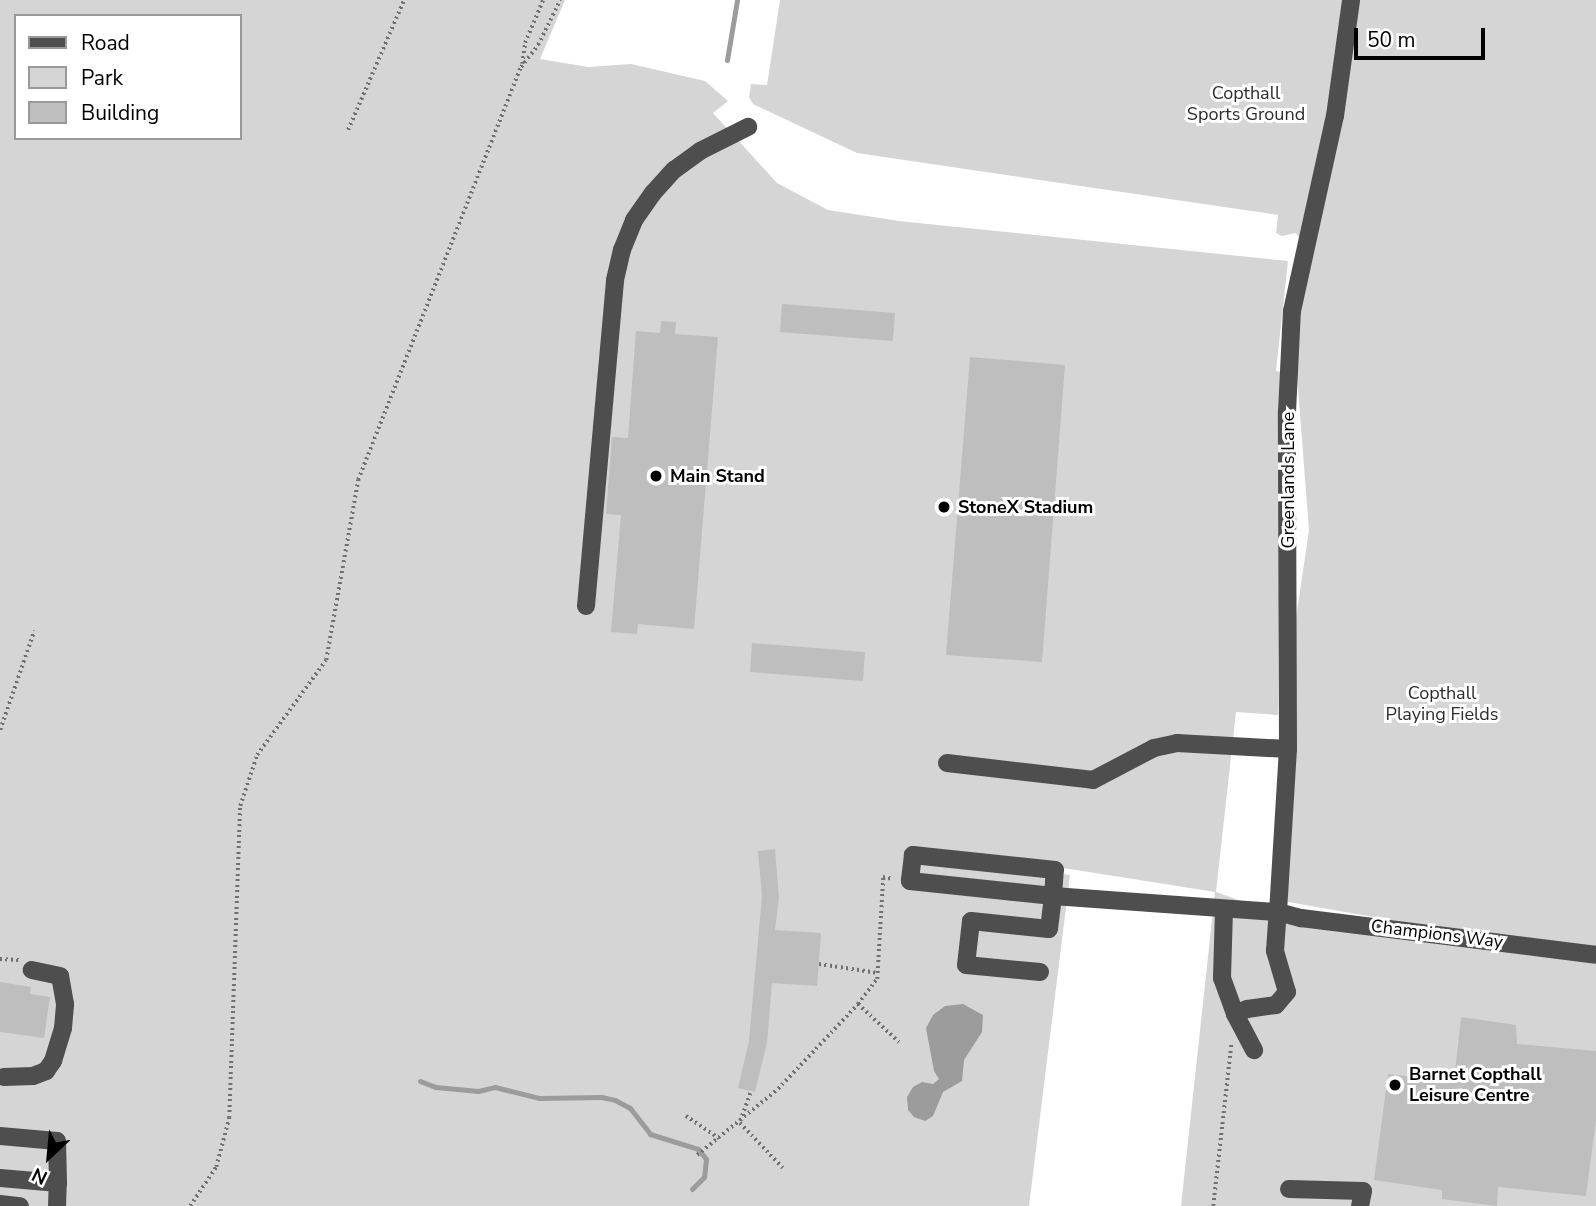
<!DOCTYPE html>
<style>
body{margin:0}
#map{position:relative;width:1596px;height:1206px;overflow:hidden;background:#fff;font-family:"Nunito Sans",sans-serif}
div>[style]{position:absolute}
.green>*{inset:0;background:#d5d5d5}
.water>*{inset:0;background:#9c9c9c}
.stream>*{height:5px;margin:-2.5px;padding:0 2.5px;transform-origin:2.5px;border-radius:2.5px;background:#9c9c9c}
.building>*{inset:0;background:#bebebe}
.path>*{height:3.5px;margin-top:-1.75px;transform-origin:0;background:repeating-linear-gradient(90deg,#707070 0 2px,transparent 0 5.5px)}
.minor>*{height:18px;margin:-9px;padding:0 9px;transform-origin:9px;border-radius:9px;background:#4e4e4e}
.dots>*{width:19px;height:19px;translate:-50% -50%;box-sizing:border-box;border:4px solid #fff;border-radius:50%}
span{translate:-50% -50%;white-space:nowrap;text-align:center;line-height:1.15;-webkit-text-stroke:6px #fff;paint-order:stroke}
.park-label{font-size:18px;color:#2c2c2c}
.poi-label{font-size:18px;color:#000;font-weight:700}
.left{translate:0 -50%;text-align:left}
.street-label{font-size:18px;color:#000}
.legend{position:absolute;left:14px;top:14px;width:228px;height:126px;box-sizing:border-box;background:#fff;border:2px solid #999;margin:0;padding:9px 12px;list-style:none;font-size:21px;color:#000}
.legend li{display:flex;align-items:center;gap:14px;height:35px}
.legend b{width:35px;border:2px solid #999}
.north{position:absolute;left:14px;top:1122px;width:70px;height:70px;-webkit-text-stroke:5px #fff;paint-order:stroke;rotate:206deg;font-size:19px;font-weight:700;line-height:28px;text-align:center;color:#000}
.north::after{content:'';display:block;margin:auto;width:24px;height:32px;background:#000;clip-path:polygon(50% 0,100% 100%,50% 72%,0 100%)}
.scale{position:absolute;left:1354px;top:28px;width:131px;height:32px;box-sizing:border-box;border:4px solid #000;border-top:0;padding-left:9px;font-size:21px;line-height:24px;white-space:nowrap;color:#000;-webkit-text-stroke:5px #fff;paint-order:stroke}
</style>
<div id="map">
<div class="green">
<div style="clip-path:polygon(evenodd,0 0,565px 0,540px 59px,588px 67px,631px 64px,705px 81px,728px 101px,713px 113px,777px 183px,828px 210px,899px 221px,1288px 261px,1276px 371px,1281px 372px,1278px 715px,1236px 712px,1216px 892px,1266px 910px,1596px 964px,1596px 1206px,1181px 1206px,1215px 892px,1070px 869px,927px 854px,1070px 875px,1029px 1206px,0 1206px,0 0,16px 16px,240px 16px,240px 138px,16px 138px,16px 16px)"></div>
<div style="clip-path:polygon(780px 0,1596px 0,1596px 956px,1288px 902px,1287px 679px,1309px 530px,1292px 311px,1304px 246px,1296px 233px,1282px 236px,1276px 233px,1278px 215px,857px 153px,753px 104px,749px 97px,751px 84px,767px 85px)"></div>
</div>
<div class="water">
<div style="clip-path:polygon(963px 1004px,983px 1015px,982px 1032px,964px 1060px,962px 1081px,943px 1092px,933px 1116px,925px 1121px,914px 1117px,908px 1110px,907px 1097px,913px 1087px,922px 1082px,933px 1084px,939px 1079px,934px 1071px,926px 1028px,933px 1015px,945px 1006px)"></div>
</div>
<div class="stream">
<div style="left:727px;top:60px;width:61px;rotate:-80.5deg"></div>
<div style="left:420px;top:1081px;width:17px;rotate:21deg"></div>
<div style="left:436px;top:1087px;width:42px;rotate:5.4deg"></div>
<div style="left:478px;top:1091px;width:17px;rotate:-13deg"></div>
<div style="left:495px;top:1087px;width:45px;rotate:14deg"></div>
<div style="left:539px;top:1098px;width:62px;rotate:-0.9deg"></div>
<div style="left:601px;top:1097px;width:14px;rotate:12deg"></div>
<div style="left:615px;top:1100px;width:17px;rotate:28deg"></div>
<div style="left:630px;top:1108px;width:33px;rotate:52deg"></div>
<div style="left:650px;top:1134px;width:50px;rotate:17.4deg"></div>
<div style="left:698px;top:1149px;width:13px;rotate:51deg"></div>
<div style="left:706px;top:1159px;width:18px;rotate:96deg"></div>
<div style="left:704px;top:1177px;width:17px;rotate:135deg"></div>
</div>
<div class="building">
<div style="clip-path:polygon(782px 304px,895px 313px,893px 341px,780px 332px)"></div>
<div style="clip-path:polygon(661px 321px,676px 322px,675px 334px,718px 337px,694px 629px,638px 624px,637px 634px,611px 632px,621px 515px,606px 514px,612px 437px,628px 438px,636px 331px,660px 333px)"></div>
<div style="clip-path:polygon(970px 357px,1065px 365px,1042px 662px,946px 655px)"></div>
<div style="clip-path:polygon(752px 643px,865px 652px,863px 681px,750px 672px)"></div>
<div style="clip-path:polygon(775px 849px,779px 898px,775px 930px,821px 933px,817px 986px,772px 983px,767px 1043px,755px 1092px,738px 1088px,749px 1041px,762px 896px,758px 851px)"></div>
<div style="clip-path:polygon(0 982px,31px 987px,30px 994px,50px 997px,44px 1038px,0 1032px)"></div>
<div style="clip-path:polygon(1461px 1017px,1516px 1025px,1517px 1044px,1596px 1051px,1596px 1120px,1586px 1196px,1498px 1187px,1497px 1206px,1442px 1199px,1442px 1190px,1374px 1180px,1388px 1074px,1454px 1081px)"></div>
</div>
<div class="path">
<div style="left:522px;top:64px;width:21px;rotate:-82deg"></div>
<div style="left:525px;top:43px;width:47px;rotate:-67.3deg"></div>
<div style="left:348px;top:130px;width:142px;rotate:-66.7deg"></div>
<div style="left:0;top:730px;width:105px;rotate:-71deg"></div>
<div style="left:0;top:959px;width:19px;rotate:3deg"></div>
<div style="left:819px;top:964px;width:60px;rotate:8.7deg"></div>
<div style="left:858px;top:1004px;width:56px;rotate:42.8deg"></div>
<div style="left:686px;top:1116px;width:40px;rotate:34deg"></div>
<div style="left:740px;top:1121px;width:32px;rotate:-70deg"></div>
<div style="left:740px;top:1123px;width:62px;rotate:46.3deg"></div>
<div style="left:697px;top:1155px;width:104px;rotate:-39.2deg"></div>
<div style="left:778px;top:1089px;width:117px;rotate:-46.7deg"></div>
<div style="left:858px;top:1004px;width:31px;rotate:-53deg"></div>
<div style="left:877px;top:979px;width:102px;rotate:-86.6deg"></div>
<div style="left:883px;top:877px;width:11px;rotate:10deg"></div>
<div style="left:190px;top:1206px;width:47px;rotate:-56.3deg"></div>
<div style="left:216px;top:1167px;width:51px;rotate:-75.1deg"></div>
<div style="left:229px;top:1118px;width:312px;rotate:-88deg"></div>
<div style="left:240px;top:806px;width:54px;rotate:-71.6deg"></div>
<div style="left:257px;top:755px;width:117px;rotate:-54deg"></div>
<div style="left:326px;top:660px;width:183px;rotate:-79.9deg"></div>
<div style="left:358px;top:480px;width:444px;rotate:-68.5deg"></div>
<div style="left:521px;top:67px;width:28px;rotate:-52deg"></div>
<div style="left:538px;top:45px;width:50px;rotate:-63.9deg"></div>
<div style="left:1213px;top:1206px;width:162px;rotate:-83.6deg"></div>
</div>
<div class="minor">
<div style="left:586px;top:606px;width:327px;rotate:-84.9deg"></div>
<div style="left:615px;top:280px;width:31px;rotate:-77deg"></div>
<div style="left:622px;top:250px;width:32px;rotate:-68deg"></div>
<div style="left:634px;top:220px;width:33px;rotate:-55deg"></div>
<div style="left:653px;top:193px;width:31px;rotate:-48deg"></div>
<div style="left:674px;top:170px;width:32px;rotate:-36deg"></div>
<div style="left:700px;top:151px;width:54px;rotate:-26.6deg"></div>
<div style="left:947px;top:763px;width:147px;rotate:6.6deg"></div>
<div style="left:1093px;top:780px;width:69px;rotate:-27.7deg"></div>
<div style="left:1154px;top:748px;width:24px;rotate:-12deg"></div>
<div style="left:1177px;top:743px;width:111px;rotate:3.1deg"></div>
<div style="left:1224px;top:910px;width:68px;rotate:91.7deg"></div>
<div style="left:1222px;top:978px;width:38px;rotate:70deg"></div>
<div style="left:1235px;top:1014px;width:41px;rotate:62.2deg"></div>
<div style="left:1040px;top:972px;width:74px;rotate:-174.6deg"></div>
<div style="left:966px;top:965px;width:44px;rotate:-83.5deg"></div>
<div style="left:971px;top:921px;width:78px;rotate:5.9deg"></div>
<div style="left:1049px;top:929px;width:33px;rotate:-83deg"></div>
<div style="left:1053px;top:896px;width:26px;rotate:-86deg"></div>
<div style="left:1055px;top:870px;width:143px;rotate:-174deg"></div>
<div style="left:913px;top:855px;width:26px;rotate:97deg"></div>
<div style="left:910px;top:881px;width:144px;rotate:6deg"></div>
<div style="left:1053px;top:896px;width:226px;rotate:4.1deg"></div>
<div style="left:1278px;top:912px;width:163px;rotate:-86.5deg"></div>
<div style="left:1288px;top:749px;width:337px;rotate:-90.2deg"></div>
<div style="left:1287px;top:412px;width:101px;rotate:-87.2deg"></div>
<div style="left:1292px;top:311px;width:200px;rotate:-77.6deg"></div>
<div style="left:1335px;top:116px;width:117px;rotate:-82.1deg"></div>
<div style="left:1235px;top:1014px;width:13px;rotate:-23deg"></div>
<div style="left:1247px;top:1009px;width:29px;rotate:-8deg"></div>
<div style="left:1276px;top:1005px;width:17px;rotate:-50deg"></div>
<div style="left:1287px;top:992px;width:43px;rotate:-106.3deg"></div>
<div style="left:1275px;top:951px;width:39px;rotate:-86deg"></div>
<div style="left:1278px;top:912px;width:24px;rotate:15deg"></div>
<div style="left:1301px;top:918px;width:297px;rotate:7.1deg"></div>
<div style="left:4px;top:1077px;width:29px;rotate:-2deg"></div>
<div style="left:33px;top:1076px;width:14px;rotate:-21deg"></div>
<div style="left:46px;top:1071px;width:12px;rotate:-55deg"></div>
<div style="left:53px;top:1061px;width:34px;rotate:-73deg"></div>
<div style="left:63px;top:1028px;width:24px;rotate:-85deg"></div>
<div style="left:65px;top:1004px;width:28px;rotate:-100deg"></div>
<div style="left:60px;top:976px;width:29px;rotate:-168deg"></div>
<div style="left:0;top:1136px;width:57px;rotate:5deg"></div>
<div style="left:57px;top:1141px;width:42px;rotate:88.6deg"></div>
<div style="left:58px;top:1183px;width:58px;rotate:-175.1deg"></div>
<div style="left:1289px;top:1189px;width:74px;rotate:1.5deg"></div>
<div style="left:1363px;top:1191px;width:15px;rotate:101deg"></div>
<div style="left:0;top:1204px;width:20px;rotate:6deg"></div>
<div style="left:57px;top:1206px;width:23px;rotate:-88deg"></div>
</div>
<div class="dots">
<div style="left:656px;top:476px;background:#000"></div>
<div style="left:944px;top:507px;background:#000"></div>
<div style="left:1395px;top:1085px;background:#000"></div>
</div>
<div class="park-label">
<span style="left:1246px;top:104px">Copthall<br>Sports Ground</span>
<span style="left:1442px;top:704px">Copthall<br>Playing Fields</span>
</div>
<div class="poi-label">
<span class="left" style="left:670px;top:476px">Main Stand</span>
<span class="left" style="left:958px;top:507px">StoneX Stadium</span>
<span class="left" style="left:1409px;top:1085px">Barnet Copthall<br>Leisure Centre</span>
</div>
<div class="street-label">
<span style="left:1288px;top:480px;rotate:-90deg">Greenlands Lane</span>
<span style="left:1437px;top:934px;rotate:7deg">Champions Way</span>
</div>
<ul class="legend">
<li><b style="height:9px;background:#4e4e4e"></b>Road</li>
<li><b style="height:19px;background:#d5d5d5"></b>Park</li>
<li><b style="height:19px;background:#bebebe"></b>Building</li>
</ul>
<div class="north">N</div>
<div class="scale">50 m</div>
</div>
